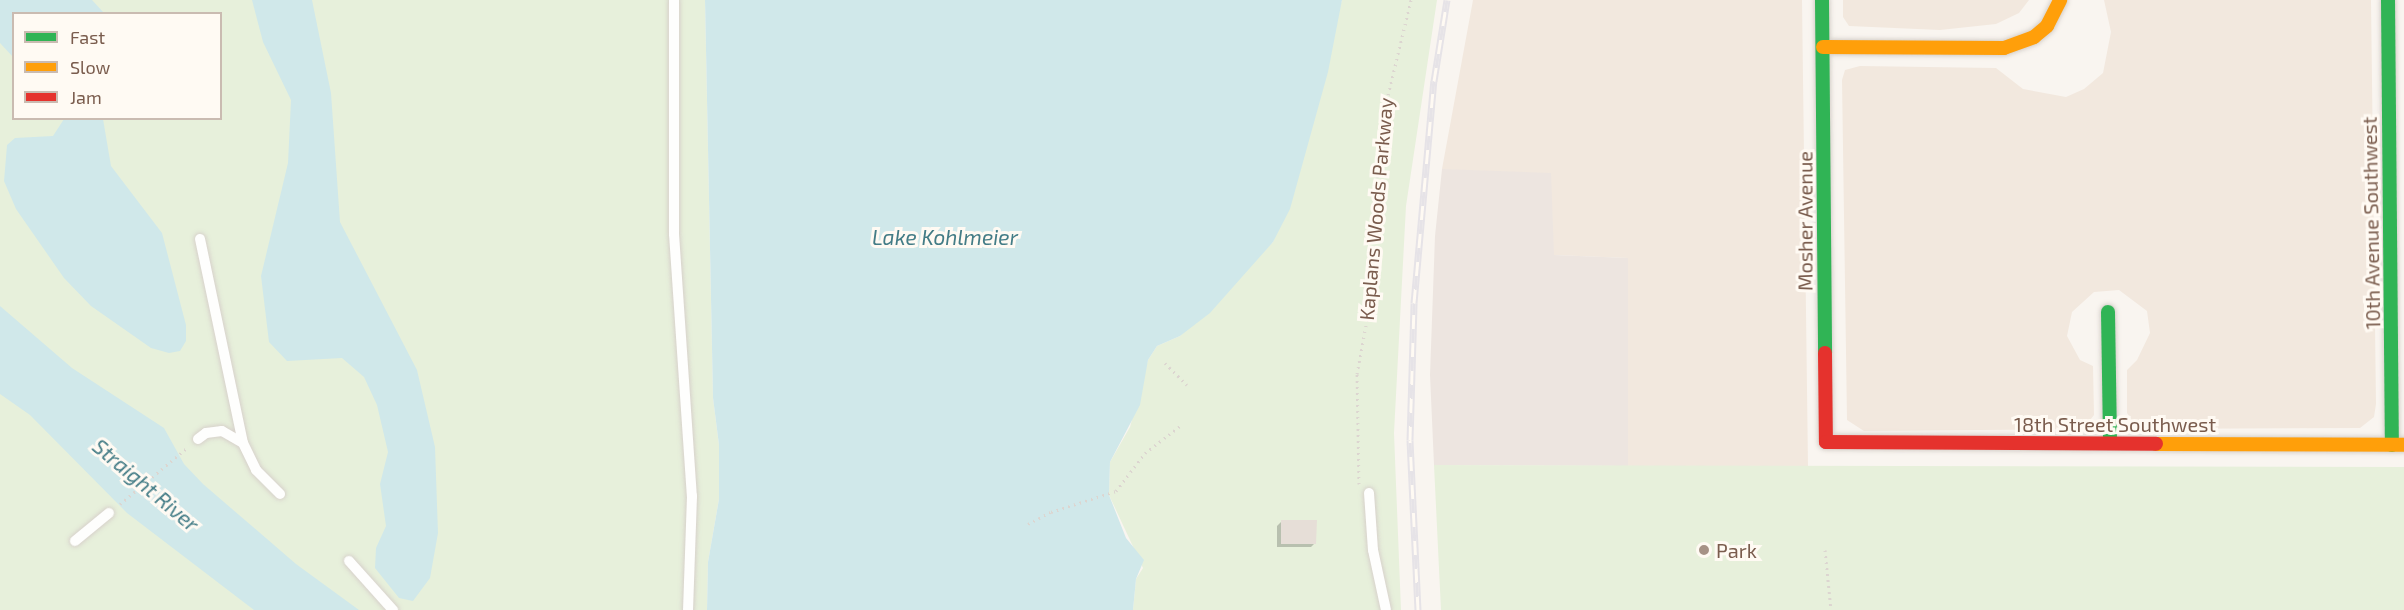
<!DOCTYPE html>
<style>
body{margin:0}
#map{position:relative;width:2404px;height:610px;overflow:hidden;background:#f9f5f0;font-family:"Exo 2",sans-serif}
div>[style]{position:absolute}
.residential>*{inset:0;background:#f2e8de}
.industrial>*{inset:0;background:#ede5e0}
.green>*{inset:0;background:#e7f0db}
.water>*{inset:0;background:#d0e8ea}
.shadow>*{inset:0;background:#0003}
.building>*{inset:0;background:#e6ded7}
.path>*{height:3px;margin-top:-1.5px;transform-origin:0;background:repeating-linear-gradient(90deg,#dcd5d0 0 1.5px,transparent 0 6px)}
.roads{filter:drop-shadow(0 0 2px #d7d1cb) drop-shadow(0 0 2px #d7d1cb)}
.lane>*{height:10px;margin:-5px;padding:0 5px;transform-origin:5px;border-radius:5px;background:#fefefd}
.fast>*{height:14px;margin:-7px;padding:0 7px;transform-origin:7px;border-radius:7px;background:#30b455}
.slow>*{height:14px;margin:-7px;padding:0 7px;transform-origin:7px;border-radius:7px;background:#ff9f0a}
.jam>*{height:14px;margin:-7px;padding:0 7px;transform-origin:7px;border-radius:7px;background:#e5322d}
.rail>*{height:7px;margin-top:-3.5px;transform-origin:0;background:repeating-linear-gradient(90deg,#fffaf3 0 14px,#e6e3e7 0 28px);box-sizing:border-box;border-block:2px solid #e6e3e7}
.dots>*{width:16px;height:16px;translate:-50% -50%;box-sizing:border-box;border:3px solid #fffaf3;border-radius:50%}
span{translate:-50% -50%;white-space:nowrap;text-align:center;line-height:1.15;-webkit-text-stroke:6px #fffaf3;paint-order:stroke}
.street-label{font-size:20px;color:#7a5c4d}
.poi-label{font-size:20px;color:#7a5c4d}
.left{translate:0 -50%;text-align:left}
.water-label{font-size:21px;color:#437c86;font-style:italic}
.legend{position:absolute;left:12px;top:12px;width:210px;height:108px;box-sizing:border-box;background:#fffaf3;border:2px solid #cabbb1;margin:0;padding:8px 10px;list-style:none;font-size:18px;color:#7a5c4d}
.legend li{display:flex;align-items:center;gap:12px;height:30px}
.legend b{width:30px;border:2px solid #cabbb1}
</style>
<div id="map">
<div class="residential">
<div style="clip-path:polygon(1473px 0,1802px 0,1808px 466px,1628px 466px,1628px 258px,1554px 255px,1442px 169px)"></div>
<div style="clip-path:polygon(1843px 0,2029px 0,2019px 13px,1996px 24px,1940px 30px,1849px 26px,1843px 17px)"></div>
<div style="clip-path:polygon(2104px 0,2371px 0,2376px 404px,2374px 417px,2360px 428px,2138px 429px,2127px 413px,2127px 370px,2137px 360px,2150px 333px,2147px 311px,2119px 290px,2094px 292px,2072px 312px,2067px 336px,2080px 360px,2093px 366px,2094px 415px,2083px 429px,1864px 431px,1847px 420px,1842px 80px,1845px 70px,1860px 66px,1996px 68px,2023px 89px,2066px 97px,2084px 89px,2103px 73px,2111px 32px)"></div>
</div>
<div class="industrial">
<div style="clip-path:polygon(1442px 169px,1551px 173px,1554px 255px,1628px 258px,1628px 466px,1434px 465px,1430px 375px,1435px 236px)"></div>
</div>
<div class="green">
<div style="clip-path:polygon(evenodd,0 0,705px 0,713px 398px,719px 445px,719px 499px,708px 562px,707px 610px,0 610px,0 0,14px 14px,220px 14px,220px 118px,14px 118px,14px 14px)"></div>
<div style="clip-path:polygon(1342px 0,1437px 0,1406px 206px,1394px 433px,1401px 610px,1133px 610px,1136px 579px,1143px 568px,1109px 495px,1110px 462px,1130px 427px,1148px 360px,1157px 346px,1180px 336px,1273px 242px)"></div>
<div style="clip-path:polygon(1434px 465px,2404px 467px,2404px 610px,1441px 610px)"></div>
</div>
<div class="water">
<div style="clip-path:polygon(0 0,92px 0,104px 13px,14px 14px,13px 57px,0 43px)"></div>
<div style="clip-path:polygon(252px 0,312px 0,331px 93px,340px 222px,417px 370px,435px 447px,438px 533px,430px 578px,413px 601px,399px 598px,375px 568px,376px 548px,386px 526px,380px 484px,388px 452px,377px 405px,364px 377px,342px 358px,287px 361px,269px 342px,261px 276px,288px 163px,291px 100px,263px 42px)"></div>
<div style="clip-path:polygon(705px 0,1342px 0,1328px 72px,1290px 209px,1273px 242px,1210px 313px,1180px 336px,1157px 346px,1148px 360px,1140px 405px,1110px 462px,1109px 495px,1126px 538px,1144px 560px,1136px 579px,1133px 610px,707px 610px,708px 562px,719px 499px,719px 445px,713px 398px)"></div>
<div style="clip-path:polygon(64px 119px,103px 119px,111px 166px,162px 233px,186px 325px,186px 341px,180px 351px,169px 353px,151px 348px,91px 306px,64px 278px,16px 209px,4px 181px,7px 145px,15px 138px,53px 136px)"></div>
<div style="clip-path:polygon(0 306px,72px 368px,164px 428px,184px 464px,203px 484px,296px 564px,359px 610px,254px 610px,127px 513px,30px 415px,0 394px)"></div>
</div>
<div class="shadow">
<div style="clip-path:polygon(1281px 522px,1315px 543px,1311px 547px,1277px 547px,1277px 526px)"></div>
</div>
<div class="building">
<div style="clip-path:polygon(1281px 520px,1317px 520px,1316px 544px,1281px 544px)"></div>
</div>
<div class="path">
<div style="left:1165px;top:363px;width:31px;rotate:45deg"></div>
<div style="left:1359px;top:484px;width:110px;rotate:-91deg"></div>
<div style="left:1357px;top:374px;width:72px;rotate:-79.6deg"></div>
<div style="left:1370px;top:303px;width:179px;rotate:-86.5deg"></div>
<div style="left:1381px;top:124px;width:128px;rotate:-76.4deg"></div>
<div style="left:120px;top:504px;width:89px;rotate:-40deg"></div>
<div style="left:1028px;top:524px;width:26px;rotate:-28deg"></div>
<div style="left:1051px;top:512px;width:68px;rotate:-17.9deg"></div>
<div style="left:1116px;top:491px;width:48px;rotate:-52.7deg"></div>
<div style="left:1145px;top:453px;width:44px;rotate:-37.6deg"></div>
<div style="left:1825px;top:550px;width:60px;rotate:84.3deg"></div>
</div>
<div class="roads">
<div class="lane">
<div style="left:674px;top:0;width:234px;rotate:90deg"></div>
<div style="left:674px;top:234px;width:263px;rotate:86.1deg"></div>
<div style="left:692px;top:496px;width:114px;rotate:92deg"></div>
<div style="left:200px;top:239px;width:208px;rotate:78.1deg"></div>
<div style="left:243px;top:443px;width:30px;rotate:64deg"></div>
<div style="left:256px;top:470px;width:34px;rotate:45deg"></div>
<div style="left:198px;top:439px;width:10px;rotate:-37deg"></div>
<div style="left:206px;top:433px;width:16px;rotate:-7deg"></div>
<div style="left:222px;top:431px;width:24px;rotate:30deg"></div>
<div style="left:1369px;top:493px;width:57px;rotate:86deg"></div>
<div style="left:1373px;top:550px;width:61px;rotate:77.8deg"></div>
<div style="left:75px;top:541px;width:44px;rotate:-39.5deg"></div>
<div style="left:349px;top:561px;width:66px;rotate:48.1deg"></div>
</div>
<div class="fast">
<div style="left:1822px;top:0;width:353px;rotate:89.5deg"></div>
<div style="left:2388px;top:0;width:445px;rotate:89.5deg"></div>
<div style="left:2108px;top:312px;width:131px;rotate:89.1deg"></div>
</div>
<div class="slow">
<div style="left:1823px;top:47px;width:181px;rotate:0.3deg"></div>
<div style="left:2004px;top:48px;width:32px;rotate:-20deg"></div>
<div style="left:2034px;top:37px;width:17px;rotate:-40deg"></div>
<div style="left:2047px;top:26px;width:29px;rotate:-63deg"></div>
<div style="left:2156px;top:444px;width:248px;rotate:0.2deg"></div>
</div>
<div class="jam">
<div style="left:1825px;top:353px;width:89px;rotate:89.4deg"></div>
<div style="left:1826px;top:442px;width:330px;rotate:0.3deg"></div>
</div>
</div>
<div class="rail">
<div style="left:1418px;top:610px;width:170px;rotate:-92.7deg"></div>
<div style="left:1410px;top:440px;width:137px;rotate:-88.3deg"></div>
<div style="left:1414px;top:303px;width:223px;rotate:-84.9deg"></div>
<div style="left:1434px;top:81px;width:82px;rotate:-80.9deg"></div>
</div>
<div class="dots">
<div style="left:1704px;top:550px;background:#a69286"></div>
</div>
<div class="street-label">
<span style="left:1376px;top:209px;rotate:-85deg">Kaplans Woods Parkway</span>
<span style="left:1805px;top:221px;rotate:-90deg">Mosher Avenue</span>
<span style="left:2371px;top:223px;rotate:-91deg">10th Avenue Southwest</span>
<span style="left:2115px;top:424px">18th Street Southwest</span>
</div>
<div class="poi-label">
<span class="left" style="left:1716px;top:550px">Park</span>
</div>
<div class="water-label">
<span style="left:945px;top:237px">Lake Kohlmeier</span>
<span style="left:146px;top:485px;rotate:40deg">Straight River</span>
</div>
<ul class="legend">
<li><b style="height:8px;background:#30b455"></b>Fast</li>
<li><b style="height:8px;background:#ff9f0a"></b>Slow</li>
<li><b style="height:8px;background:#e5322d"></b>Jam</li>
</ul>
</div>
